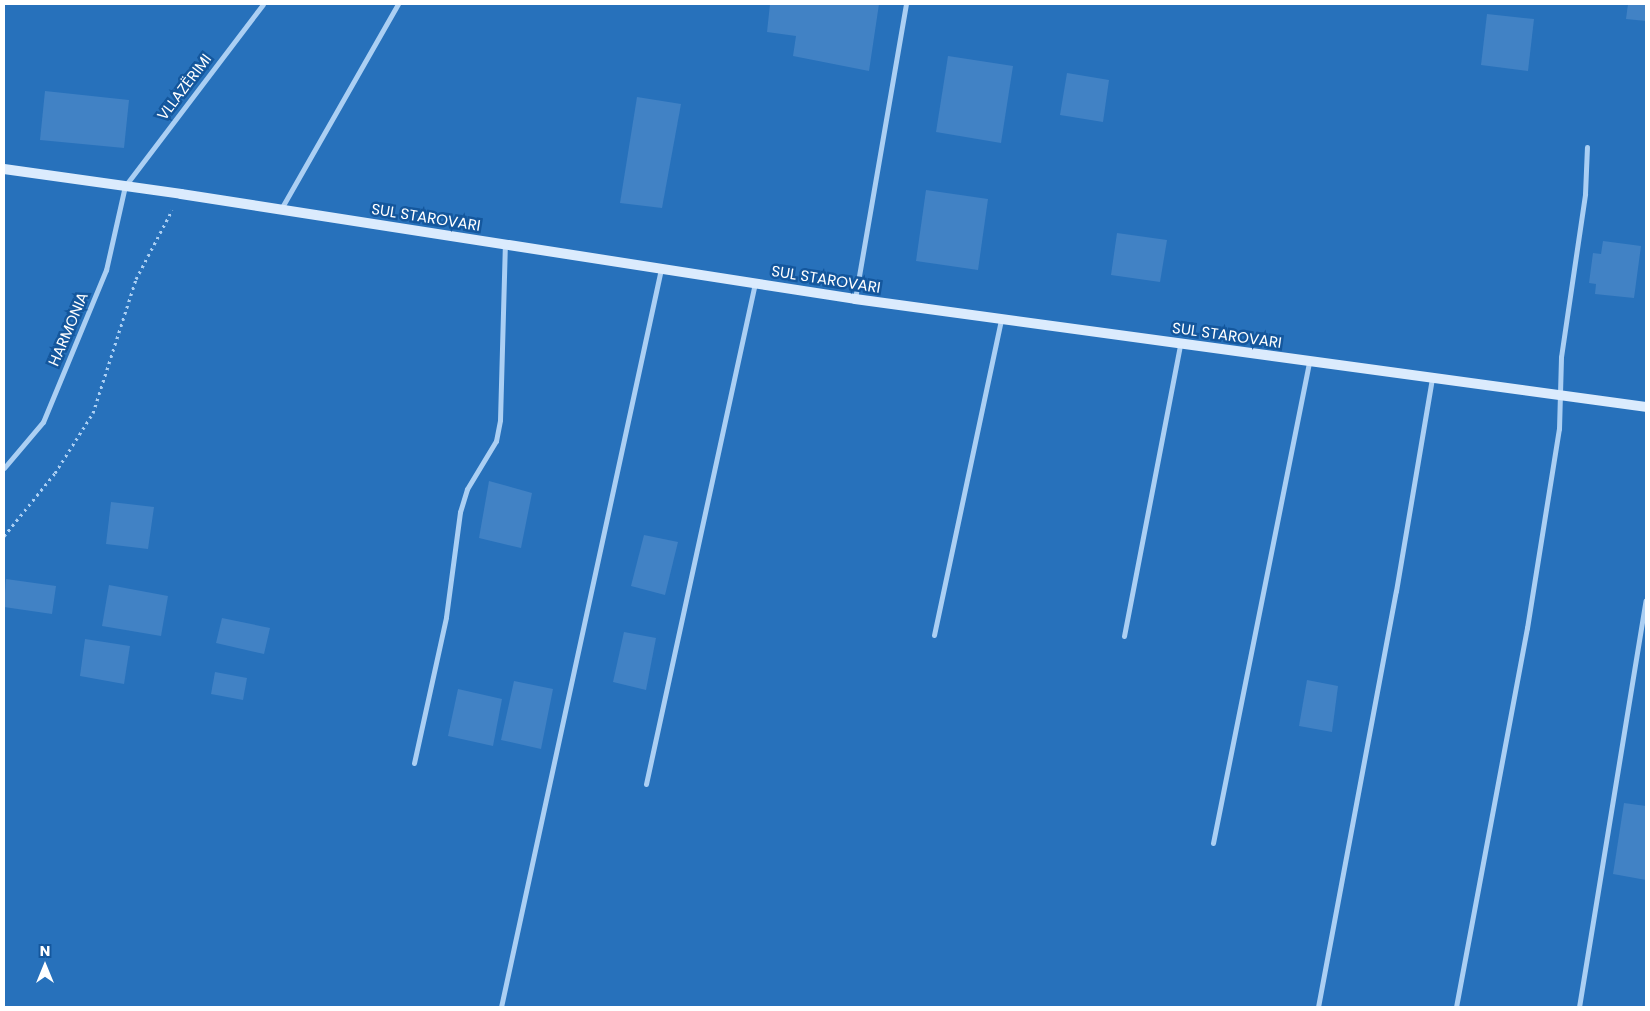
<!DOCTYPE html>
<meta charset="utf-8">
<style>
body{margin:0}
#map{position:relative;width:1650px;height:1011px;overflow:hidden;background:#14579d;font-family:Poppins,sans-serif}
div>[style]{position:absolute}
.green>*{inset:0;background:#2771bb}
.building>*{inset:0;background:#4182c5}
.path>*{height:3px;margin-top:-1.5px;transform-origin:0;background:repeating-linear-gradient(90deg,#abcff3 0 2.5px,transparent 0 6.5px)}
.street>*{height:5px;margin:-2.5px;padding:0 2.5px;transform-origin:2.5px;border-radius:2.5px;background:#abcff3}
.secondary>*{height:10px;margin:-5px;padding:0 5px;transform-origin:5px;border-radius:5px;background:#dbebfd}
span{translate:-50% -50%;white-space:nowrap;text-align:center;line-height:1.15;-webkit-text-stroke:5px #14579d;paint-order:stroke}
.street-label{font-size:15px;color:#fff}
.frame{position:absolute;inset:0;border:5px solid #fff;pointer-events:none}
.north{position:absolute;left:20px;top:941px;width:50px;height:50px;-webkit-text-stroke:4px #14579d;paint-order:stroke;rotate:0deg;font-size:14px;font-weight:700;line-height:20px;text-align:center;color:#fff}
.north::after{content:'';display:block;margin:auto;width:18px;height:22px;background:#fff;clip-path:polygon(50% 0,100% 100%,50% 72%,0 100%)}
</style>
<div id="map">
<div class="green">
<div style="clip-path:polygon(4px 4px,1646px 4px,1646px 1007px,4px 1007px)"></div>
</div>
<div class="building">
<div style="clip-path:polygon(770px 4px,879px 4px,869px 71px,793px 56px,796px 36px,767px 32px)"></div>
<div style="clip-path:polygon(1628px 4px,1646px 4px,1646px 21px,1626px 19px)"></div>
<div style="clip-path:polygon(1487px 14px,1534px 19px,1528px 71px,1481px 65px)"></div>
<div style="clip-path:polygon(948px 56px,1013px 66px,1001px 143px,936px 132px)"></div>
<div style="clip-path:polygon(1067px 73px,1109px 80px,1103px 122px,1060px 115px)"></div>
<div style="clip-path:polygon(45px 91px,129px 100px,124px 148px,40px 140px)"></div>
<div style="clip-path:polygon(637px 97px,681px 104px,662px 208px,620px 203px)"></div>
<div style="clip-path:polygon(926px 190px,988px 199px,978px 270px,916px 261px)"></div>
<div style="clip-path:polygon(1117px 233px,1167px 240px,1160px 282px,1111px 275px)"></div>
<div style="clip-path:polygon(1603px 241px,1641px 246px,1634px 298px,1595px 294px,1596px 284px,1589px 283px,1593px 253px,1601px 254px)"></div>
<div style="clip-path:polygon(489px 481px,532px 493px,521px 548px,479px 538px)"></div>
<div style="clip-path:polygon(111px 502px,154px 507px,148px 549px,106px 544px)"></div>
<div style="clip-path:polygon(644px 535px,678px 542px,665px 595px,631px 586px)"></div>
<div style="clip-path:polygon(6px 579px,56px 586px,52px 614px,4px 607px)"></div>
<div style="clip-path:polygon(109px 585px,168px 596px,161px 636px,102px 626px)"></div>
<div style="clip-path:polygon(222px 618px,270px 628px,264px 654px,216px 643px)"></div>
<div style="clip-path:polygon(624px 632px,656px 638px,646px 690px,613px 682px)"></div>
<div style="clip-path:polygon(85px 639px,130px 646px,124px 684px,80px 676px)"></div>
<div style="clip-path:polygon(215px 672px,247px 678px,243px 700px,211px 694px)"></div>
<div style="clip-path:polygon(1307px 680px,1338px 686px,1332px 732px,1299px 726px)"></div>
<div style="clip-path:polygon(514px 681px,553px 689px,541px 749px,501px 740px)"></div>
<div style="clip-path:polygon(458px 689px,502px 699px,493px 746px,448px 736px)"></div>
<div style="clip-path:polygon(1624px 803px,1646px 806px,1646px 880px,1613px 874px)"></div>
</div>
<div class="path">
<div style="left:4px;top:536px;width:81px;rotate:-51deg"></div>
<div style="left:55px;top:473px;width:71px;rotate:-57.7deg"></div>
<div style="left:93px;top:413px;width:141px;rotate:-72.2deg"></div>
<div style="left:136px;top:279px;width:78px;rotate:-62.4deg"></div>
</div>
<div class="street">
<div style="left:281px;top:209px;width:236px;rotate:-60.3deg"></div>
<div style="left:855px;top:299px;width:299px;rotate:-80.2deg"></div>
<div style="left:4px;top:468px;width:60px;rotate:-49.7deg"></div>
<div style="left:43px;top:422px;width:165px;rotate:-67.5deg"></div>
<div style="left:106px;top:270px;width:86px;rotate:-77.3deg"></div>
<div style="left:125px;top:186px;width:228px;rotate:-52.8deg"></div>
<div style="left:934px;top:635px;width:323px;rotate:-78deg"></div>
<div style="left:1124px;top:636px;width:297px;rotate:-79.1deg"></div>
<div style="left:414px;top:763px;width:149px;rotate:-77.6deg"></div>
<div style="left:446px;top:617px;width:106px;rotate:-82.4deg"></div>
<div style="left:460px;top:512px;width:24px;rotate:-73deg"></div>
<div style="left:467px;top:489px;width:56px;rotate:-58.9deg"></div>
<div style="left:496px;top:441px;width:21px;rotate:-79deg"></div>
<div style="left:500px;top:420px;width:175px;rotate:-88.4deg"></div>
<div style="left:646px;top:784px;width:513px;rotate:-77.73deg"></div>
<div style="left:1213px;top:843px;width:491px;rotate:-78.7deg"></div>
<div style="left:501px;top:1007px;width:755px;rotate:-77.77deg"></div>
<div style="left:1318px;top:1007px;width:423px;rotate:-79.4deg"></div>
<div style="left:1396px;top:591px;width:216px;rotate:-80.4deg"></div>
<div style="left:1456px;top:1007px;width:386px;rotate:-79.4deg"></div>
<div style="left:1527px;top:628px;width:202px;rotate:-80.9deg"></div>
<div style="left:1559px;top:429px;width:72px;rotate:-88.4deg"></div>
<div style="left:1561px;top:357px;width:165px;rotate:-81.6deg"></div>
<div style="left:1585px;top:194px;width:47px;rotate:-87.6deg"></div>
<div style="left:1579px;top:1007px;width:412px;rotate:-80.7deg"></div>
</div>
<div class="secondary">
<div style="left:4px;top:169px;width:179px;rotate:8deg"></div>
<div style="left:181px;top:194px;width:682px;rotate:8.85deg"></div>
<div style="left:855px;top:299px;width:798px;rotate:7.77deg"></div>
</div>
<div class="street-label">
<span style="left:184px;top:87px;rotate:-53deg">VLLAZËRIMI</span>
<span style="left:426px;top:217px;rotate:9deg">SUL STAROVARI</span>
<span style="left:826px;top:279px;rotate:9deg">SUL STAROVARI</span>
<span style="left:68px;top:329px;rotate:-67deg">HARMONIA</span>
<span style="left:1227px;top:335px;rotate:8deg">SUL STAROVARI</span>
</div>
<div class="frame"></div>
<div class="north">N</div>
</div>
